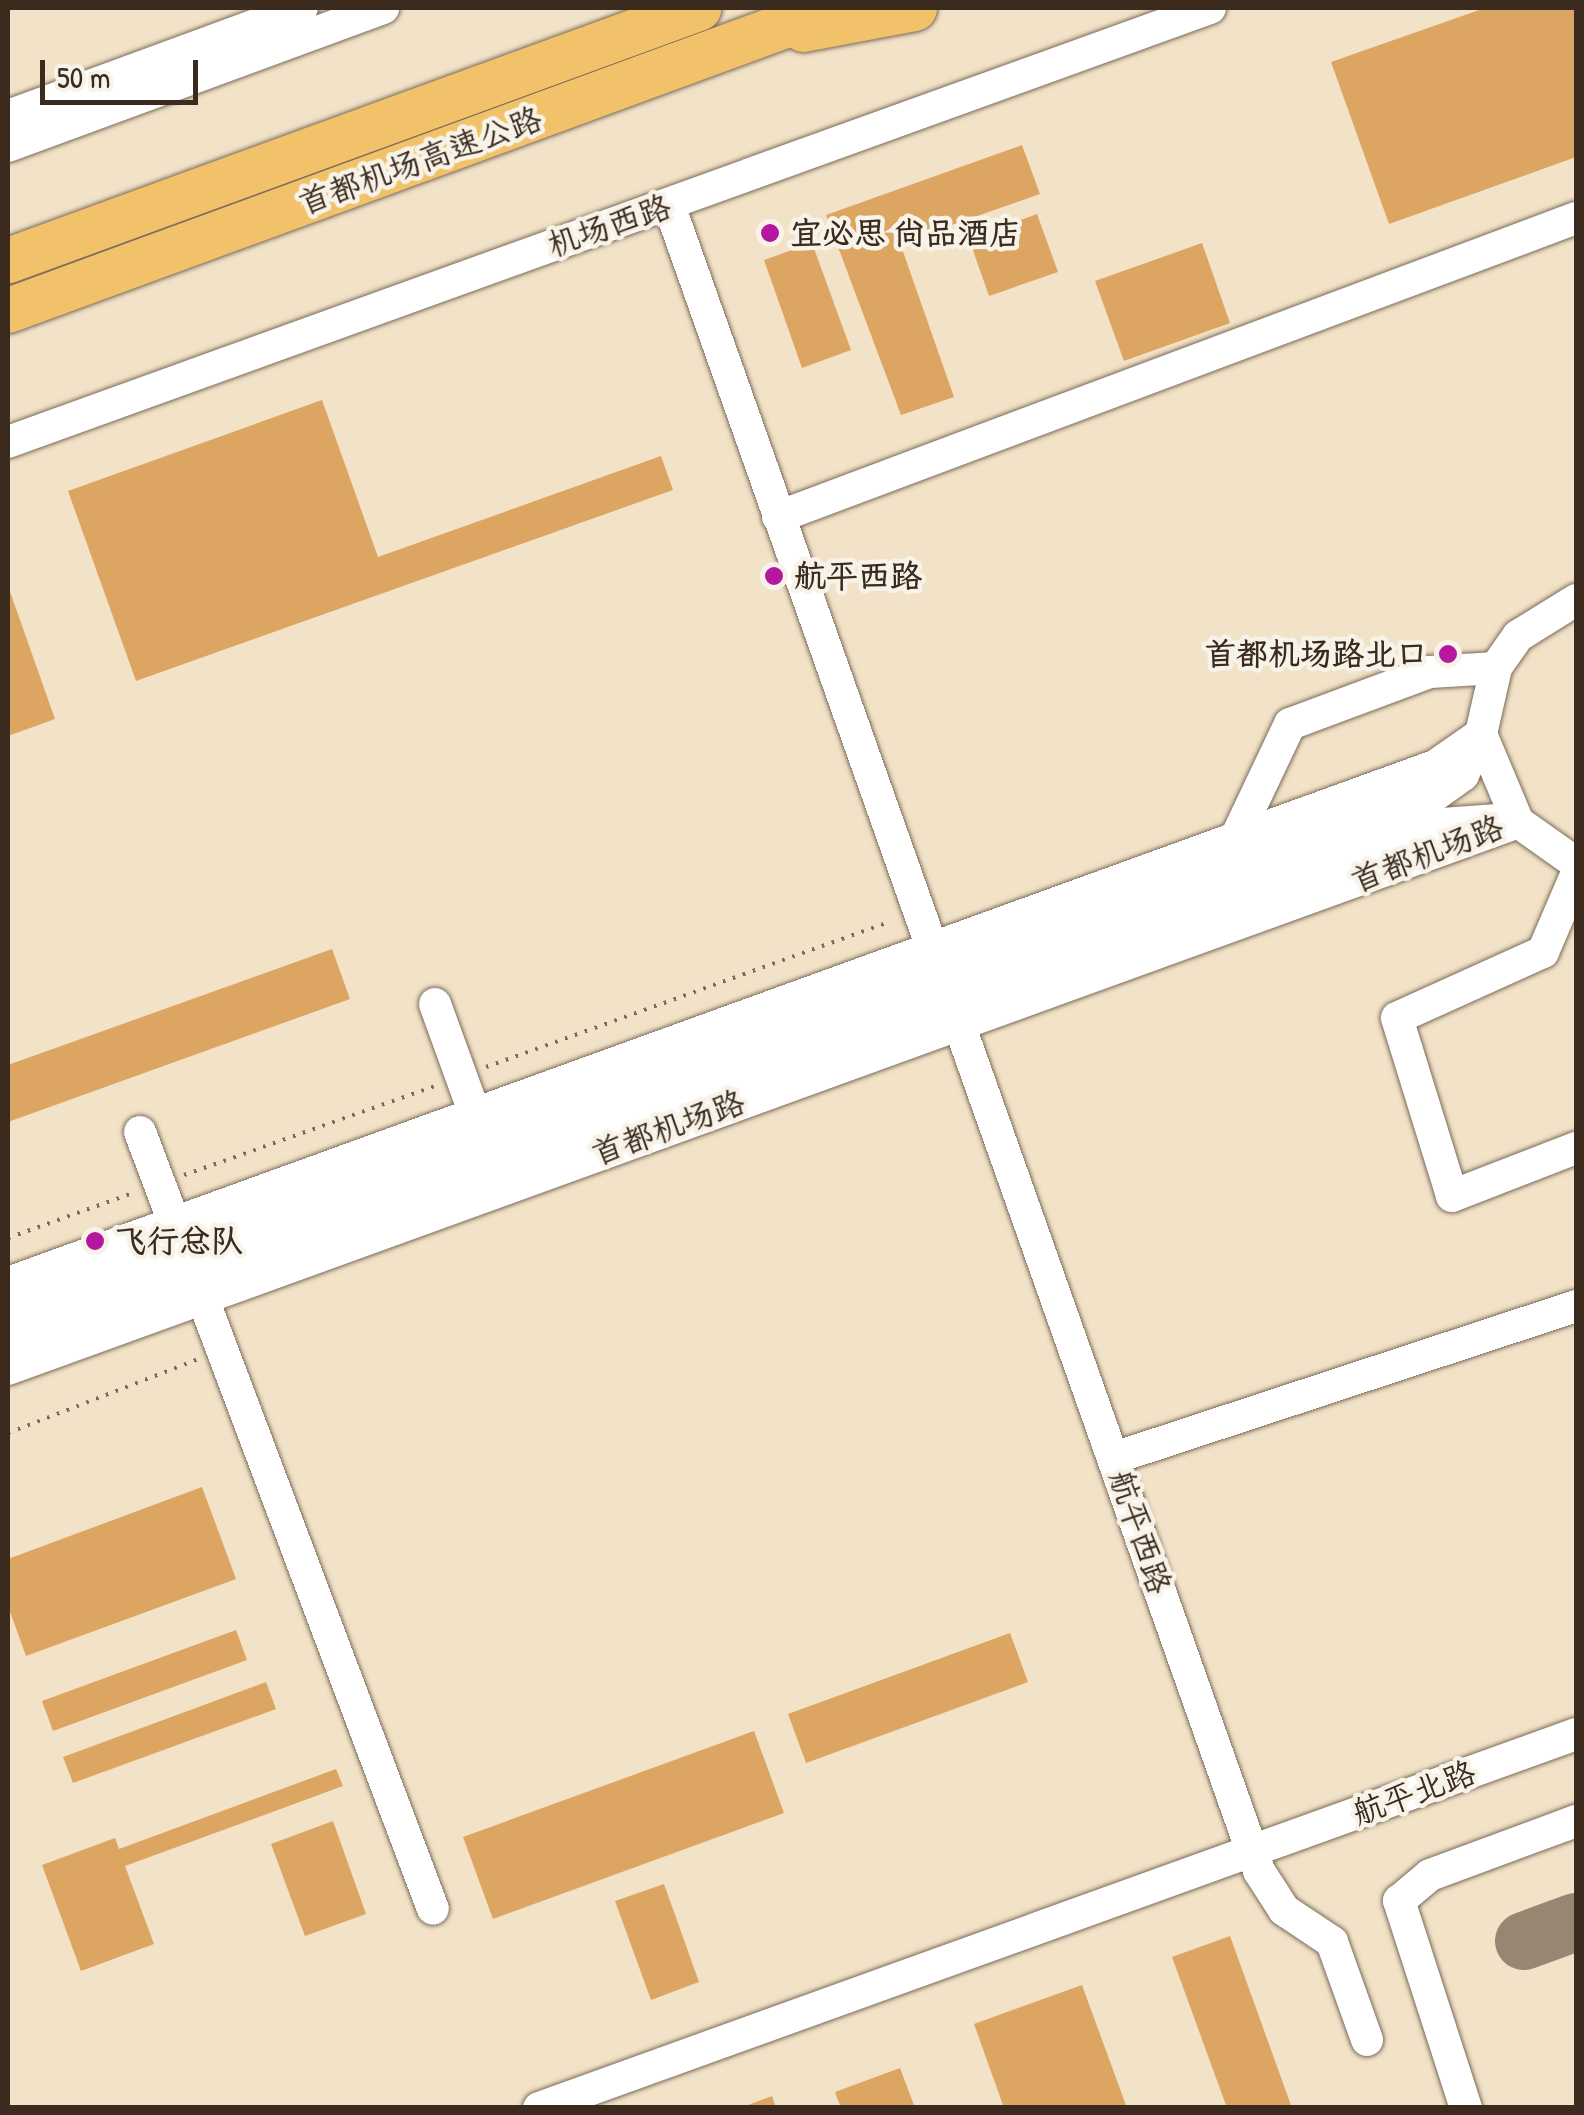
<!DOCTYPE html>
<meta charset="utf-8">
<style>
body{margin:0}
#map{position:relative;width:1584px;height:2115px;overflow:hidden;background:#f2e2c7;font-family:"Patrick Hand","LXGW WenKai TC",sans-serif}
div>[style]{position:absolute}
.taxiway>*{height:58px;margin:-29px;padding:0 29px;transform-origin:29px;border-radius:29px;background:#968672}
.building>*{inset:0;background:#dda562}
.path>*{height:4px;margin-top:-2px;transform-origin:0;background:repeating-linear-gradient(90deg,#7b6a59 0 2.5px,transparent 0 10.5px)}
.roads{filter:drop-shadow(0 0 2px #7b6a59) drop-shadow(0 0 2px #7b6a59)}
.minor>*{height:32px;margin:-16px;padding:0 16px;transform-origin:16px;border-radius:16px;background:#fff}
.highway>*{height:45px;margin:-22.5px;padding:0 22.5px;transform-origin:22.5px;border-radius:22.5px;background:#f2c26a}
.dots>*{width:28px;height:28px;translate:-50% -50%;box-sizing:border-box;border:5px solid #f7f3e8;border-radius:50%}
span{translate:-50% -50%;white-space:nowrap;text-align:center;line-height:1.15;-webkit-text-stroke:9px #f7f3e8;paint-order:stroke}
.street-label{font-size:32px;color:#3b2a1e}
.poi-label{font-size:32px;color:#3b2a1e;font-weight:700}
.left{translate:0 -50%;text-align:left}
.right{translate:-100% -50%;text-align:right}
.frame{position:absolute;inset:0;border:10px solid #3b2a1e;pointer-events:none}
.scale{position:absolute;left:40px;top:60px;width:158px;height:45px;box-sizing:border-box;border:5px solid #3b2a1e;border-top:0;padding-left:12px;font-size:30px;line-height:35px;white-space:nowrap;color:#3b2a1e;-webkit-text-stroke:8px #f7f3e8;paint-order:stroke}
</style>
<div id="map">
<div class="taxiway">
<div style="left:1524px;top:1941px;width:55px;rotate:-20.1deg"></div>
</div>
<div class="building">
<div style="clip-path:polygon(1485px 8px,1576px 8px,1576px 157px,1389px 224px,1331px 62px)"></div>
<div style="clip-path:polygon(1022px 145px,1040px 194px,900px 243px,954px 397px,901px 415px,826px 215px)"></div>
<div style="clip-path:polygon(1037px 214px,1058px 272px,989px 296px,969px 239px)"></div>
<div style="clip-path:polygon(812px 243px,851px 350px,802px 368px,764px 260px)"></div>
<div style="clip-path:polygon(1202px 243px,1230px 323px,1124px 361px,1095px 281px)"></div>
<div style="clip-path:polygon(322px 400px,378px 557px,661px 456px,673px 490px,136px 681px,68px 491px)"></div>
<div style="clip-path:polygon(8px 586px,55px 719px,8px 736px)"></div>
<div style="clip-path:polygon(332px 949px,350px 999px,8px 1122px,8px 1065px)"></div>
<div style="clip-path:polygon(202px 1487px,236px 1579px,26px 1656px,8px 1606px,8px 1559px)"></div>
<div style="clip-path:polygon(236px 1630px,247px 1660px,53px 1731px,42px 1701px)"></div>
<div style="clip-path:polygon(1010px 1633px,1028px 1682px,806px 1763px,788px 1714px)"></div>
<div style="clip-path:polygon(266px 1682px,276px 1709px,73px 1783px,63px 1757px)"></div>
<div style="clip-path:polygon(754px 1731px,784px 1813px,493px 1919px,463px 1837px)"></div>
<div style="clip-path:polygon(336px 1769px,343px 1786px,125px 1866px,154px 1944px,81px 1971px,42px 1865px,115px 1838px,119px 1849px)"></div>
<div style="clip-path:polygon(333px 1821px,366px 1914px,305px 1936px,271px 1844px)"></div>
<div style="clip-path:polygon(664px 1884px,699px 1982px,651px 2000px,615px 1901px)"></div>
<div style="clip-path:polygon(1230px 1936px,1292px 2108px,1227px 2108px,1172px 1957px)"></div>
<div style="clip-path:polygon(1082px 1985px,1127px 2108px,1004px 2108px,974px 2024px)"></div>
<div style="clip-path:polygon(900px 2068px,915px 2108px,841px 2108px,835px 2092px)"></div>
<div style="clip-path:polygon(772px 2096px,776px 2108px,743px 2108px,743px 2107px)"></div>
</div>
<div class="path">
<div style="left:486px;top:1067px;width:425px;rotate:-19.8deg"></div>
<div style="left:184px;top:1175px;width:266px;rotate:-19.5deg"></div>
<div style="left:8px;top:1238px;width:133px;rotate:-19.8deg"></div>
<div style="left:8px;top:1433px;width:202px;rotate:-21.2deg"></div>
</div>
<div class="roads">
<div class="minor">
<div style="left:8px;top:116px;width:313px;rotate:-20.2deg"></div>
<div style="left:8px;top:146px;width:400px;rotate:-20.2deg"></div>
<div style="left:669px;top:205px;width:1767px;rotate:70.5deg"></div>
<div style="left:1259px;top:1871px;width:46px;rotate:57.3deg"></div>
<div style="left:1284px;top:1910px;width:58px;rotate:33.7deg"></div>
<div style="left:1332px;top:1942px;width:104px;rotate:70.3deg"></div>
<div style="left:8px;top:442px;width:1278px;rotate:-19.85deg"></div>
<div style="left:778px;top:517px;width:852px;rotate:-20.54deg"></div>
<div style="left:1576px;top:600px;width:68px;rotate:148.2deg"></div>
<div style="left:1518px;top:636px;width:39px;rotate:125deg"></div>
<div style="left:1496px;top:668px;width:68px;rotate:102.8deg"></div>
<div style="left:1481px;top:734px;width:95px;rotate:67.2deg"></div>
<div style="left:1518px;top:822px;width:71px;rotate:35.3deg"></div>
<div style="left:1232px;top:846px;width:135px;rotate:-64.6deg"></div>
<div style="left:1290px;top:724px;width:149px;rotate:-20.4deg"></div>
<div style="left:1430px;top:672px;width:66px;rotate:-3.5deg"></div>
<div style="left:1576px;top:875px;width:84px;rotate:113.2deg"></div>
<div style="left:1543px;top:952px;width:160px;rotate:155.7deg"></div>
<div style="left:1397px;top:1018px;width:186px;rotate:72.8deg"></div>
<div style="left:1452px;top:1196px;width:133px;rotate:-21.2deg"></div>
<div style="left:435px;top:1004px;width:135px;rotate:70.1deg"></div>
<div style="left:140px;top:1132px;width:830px;rotate:69.34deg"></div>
<div style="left:8px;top:1283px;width:1518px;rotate:-19.92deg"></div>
<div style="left:1435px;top:766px;width:56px;rotate:-34.8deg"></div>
<div style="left:8px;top:1313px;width:1505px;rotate:-19.81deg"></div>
<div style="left:1424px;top:803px;width:48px;rotate:-35.7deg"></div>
<div style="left:1463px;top:775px;width:45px;rotate:-66.3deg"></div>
<div style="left:8px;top:1338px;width:1510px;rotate:-19.86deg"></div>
<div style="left:1428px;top:825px;width:70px;rotate:-4.1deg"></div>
<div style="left:8px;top:1369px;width:1606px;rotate:-19.91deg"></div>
<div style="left:1114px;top:1458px;width:486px;rotate:-18.2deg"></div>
<div style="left:539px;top:2108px;width:1102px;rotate:-19.83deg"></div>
<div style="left:1466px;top:2108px;width:218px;rotate:-107.9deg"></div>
<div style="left:1399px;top:1901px;width:40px;rotate:-40deg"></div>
<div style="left:1430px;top:1875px;width:156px;rotate:-20.3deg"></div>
</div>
<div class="highway">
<div style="left:803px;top:29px;width:113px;rotate:-10.7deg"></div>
<div style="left:8px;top:260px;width:735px;rotate:-20.06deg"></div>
<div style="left:8px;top:310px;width:877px;rotate:-20.15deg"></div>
</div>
</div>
<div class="dots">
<div style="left:770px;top:233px;background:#b5179e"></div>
<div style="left:774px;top:576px;background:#b5179e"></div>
<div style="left:1448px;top:654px;background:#b5179e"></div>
<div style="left:95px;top:1241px;background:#b5179e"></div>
</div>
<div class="street-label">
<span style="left:420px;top:161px;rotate:-20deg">首都机场高速公路</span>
<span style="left:609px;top:226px;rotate:-19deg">机场西路</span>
<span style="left:1427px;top:854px;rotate:-21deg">首都机场路</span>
<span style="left:668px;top:1128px;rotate:-20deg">首都机场路</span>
<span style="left:1140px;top:1532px;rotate:71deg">航平西路</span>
<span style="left:1414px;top:1793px;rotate:-20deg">航平北路</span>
</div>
<div class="poi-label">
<span class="left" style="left:790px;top:233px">宜必思 尚品酒店</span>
<span class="left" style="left:794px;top:576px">航平西路</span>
<span class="right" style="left:1428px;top:654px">首都机场路北口</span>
<span class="left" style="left:115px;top:1241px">飞行总队</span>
</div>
<div class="frame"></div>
<div class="scale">50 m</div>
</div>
